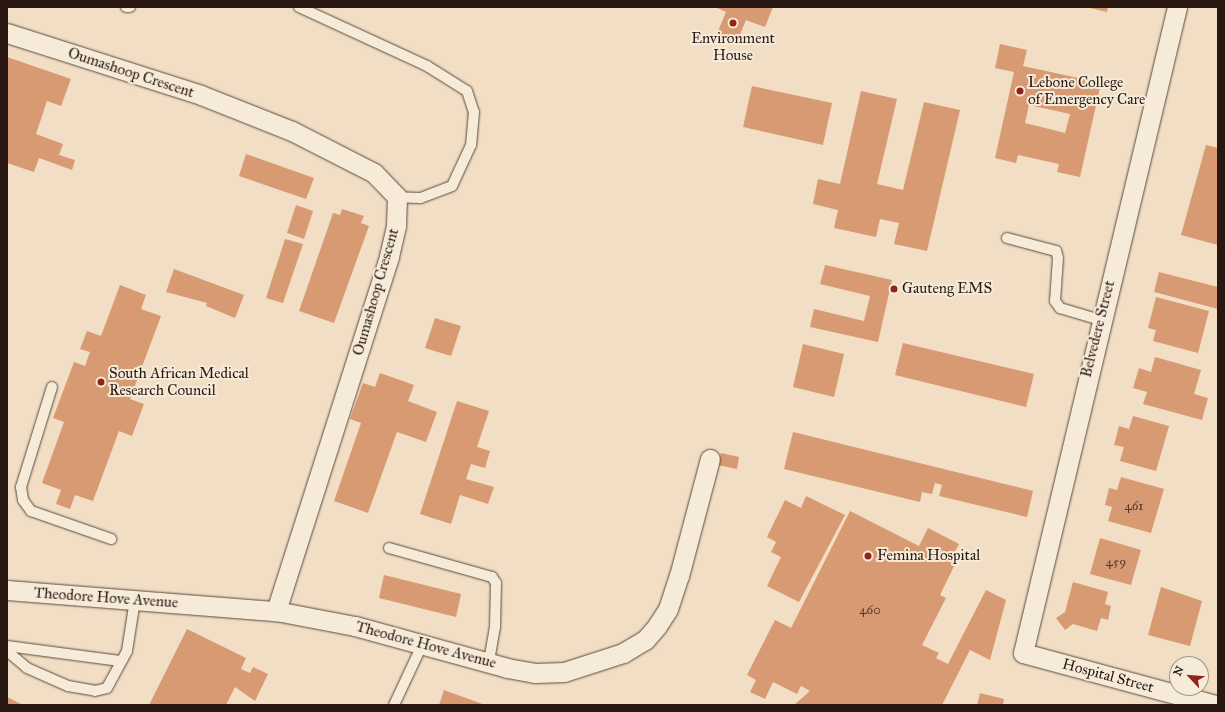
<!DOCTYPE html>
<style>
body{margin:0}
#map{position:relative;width:1225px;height:712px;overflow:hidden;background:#f1dec4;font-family:"IM FELL Great Primer",serif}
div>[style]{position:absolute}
.building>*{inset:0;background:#d89a72}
.roads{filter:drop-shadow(0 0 1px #5a4a3e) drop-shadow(0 0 1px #5a4a3e)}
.service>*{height:10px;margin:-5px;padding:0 5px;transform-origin:5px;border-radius:5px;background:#f6ead9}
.minor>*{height:19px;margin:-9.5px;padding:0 9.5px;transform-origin:9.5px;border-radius:9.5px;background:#f6ead9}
.dots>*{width:11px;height:11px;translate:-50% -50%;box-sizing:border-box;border:2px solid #f6ead9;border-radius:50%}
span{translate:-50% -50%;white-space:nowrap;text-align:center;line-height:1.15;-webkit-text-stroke:4px #f6ead9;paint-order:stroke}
.number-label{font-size:13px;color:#543829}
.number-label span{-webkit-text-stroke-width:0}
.poi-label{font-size:15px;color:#281811}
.left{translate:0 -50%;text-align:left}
.street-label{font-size:15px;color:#281811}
.frame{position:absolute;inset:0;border:8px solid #281811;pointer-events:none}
.north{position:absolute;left:1169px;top:656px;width:40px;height:40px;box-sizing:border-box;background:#f6ead9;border:1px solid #a49689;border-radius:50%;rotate:296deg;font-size:11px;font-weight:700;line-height:16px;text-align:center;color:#281811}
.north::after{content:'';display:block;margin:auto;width:14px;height:18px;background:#8f2418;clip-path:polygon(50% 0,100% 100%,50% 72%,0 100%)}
</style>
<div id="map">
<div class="building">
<div style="clip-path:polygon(715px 7px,773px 7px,765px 27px,746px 20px,736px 44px,716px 36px,726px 12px)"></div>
<div style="clip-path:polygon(1086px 7px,1108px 7px,1107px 12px)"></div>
<div style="clip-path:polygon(evenodd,1000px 44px,1027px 50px,1023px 66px,1101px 83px,1080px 177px,1057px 172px,1059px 164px,1018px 155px,1016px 163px,995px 158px,1014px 72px,995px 68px,1000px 44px,1029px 105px,1070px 114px,1065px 133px,1025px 123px,1029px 105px)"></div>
<div style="clip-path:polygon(7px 57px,71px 79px,61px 106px,47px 101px,36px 134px,63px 144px,59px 155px,75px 160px,72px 170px,39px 158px,34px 172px,7px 163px)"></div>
<div style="clip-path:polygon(752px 86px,832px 103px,823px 145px,743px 127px)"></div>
<div style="clip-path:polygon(861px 91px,897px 99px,877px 184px,903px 190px,924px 102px,960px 110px,927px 251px,894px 244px,899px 223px,880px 219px,876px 237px,834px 228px,838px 210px,813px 204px,818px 179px,840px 184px)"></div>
<div style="clip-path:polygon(1206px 145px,1218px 148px,1218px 245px,1181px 235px)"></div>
<div style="clip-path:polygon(246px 154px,314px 178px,306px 199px,239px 176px)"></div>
<div style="clip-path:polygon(296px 205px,313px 211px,304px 239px,287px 233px)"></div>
<div style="clip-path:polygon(342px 209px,364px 216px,361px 223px,369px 226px,334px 323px,299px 311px,333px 213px,340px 215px)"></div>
<div style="clip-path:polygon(285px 239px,303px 244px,283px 303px,266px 298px)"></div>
<div style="clip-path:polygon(825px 265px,892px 280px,878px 342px,810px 327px,814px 309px,864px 321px,870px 296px,820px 284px)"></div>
<div style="clip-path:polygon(174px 269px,244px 295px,235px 318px,206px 306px,207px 303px,166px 292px)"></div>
<div style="clip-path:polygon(1159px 272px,1218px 287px,1218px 309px,1154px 292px)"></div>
<div style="clip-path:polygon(120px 285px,146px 295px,141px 309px,161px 316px,130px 399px,144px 404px,132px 436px,119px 431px,93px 501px,75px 495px,70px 509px,56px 504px,61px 490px,42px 483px,64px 422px,53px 418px,74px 362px,85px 366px,90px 352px,80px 349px,87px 331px,101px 336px)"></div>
<div style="clip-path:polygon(1156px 297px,1209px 311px,1198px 353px,1153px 341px,1156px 330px,1148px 328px)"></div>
<div style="clip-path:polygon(435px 318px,461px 326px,451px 356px,425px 348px)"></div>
<div style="clip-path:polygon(903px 343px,1034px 374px,1026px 407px,895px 375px)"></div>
<div style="clip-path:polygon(803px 344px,844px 354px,834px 397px,793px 387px)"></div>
<div style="clip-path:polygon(1155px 357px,1201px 370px,1194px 394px,1208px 398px,1202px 420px,1143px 404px,1147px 392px,1133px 388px,1139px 368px,1151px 372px)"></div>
<div style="clip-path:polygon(380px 373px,414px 385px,408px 401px,437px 412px,426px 442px,397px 432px,368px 513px,334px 501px,361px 423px,350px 419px,363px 383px,375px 387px)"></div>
<div style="clip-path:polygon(457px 401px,489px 411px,477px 447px,490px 451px,485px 468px,471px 464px,466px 479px,494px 487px,488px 504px,460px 495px,451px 524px,420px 514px)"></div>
<div style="clip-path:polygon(1133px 416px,1169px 426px,1156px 471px,1120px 461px,1124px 447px,1114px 445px,1119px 426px,1129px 429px)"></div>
<div style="clip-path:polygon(793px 432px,1033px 491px,1027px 517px,939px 496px,942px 485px,935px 483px,932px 494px,922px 492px,920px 502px,784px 469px)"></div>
<div style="clip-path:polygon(721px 453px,739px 457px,737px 469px,718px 465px)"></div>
<div style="clip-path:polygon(1121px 477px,1164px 489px,1151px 533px,1108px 521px,1112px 507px,1105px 505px,1109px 488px,1117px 490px)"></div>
<div style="clip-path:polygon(806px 496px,845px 515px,799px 602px,767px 586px,781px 557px,771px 552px,776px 542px,767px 537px,785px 500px,801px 508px)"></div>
<div style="clip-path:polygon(850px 511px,919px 546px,928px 528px,959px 544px,953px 555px,958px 558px,940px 595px,946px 598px,922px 645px,939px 653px,936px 658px,948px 664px,986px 590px,1006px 600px,990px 660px,970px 650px,942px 705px,794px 705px,810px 691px,801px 686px,797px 694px,773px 682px,765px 699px,750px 692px,756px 680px,747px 675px,775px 620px,791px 628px)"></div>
<div style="clip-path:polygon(1100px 538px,1141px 550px,1131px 585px,1090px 574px)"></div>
<div style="clip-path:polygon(384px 575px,461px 594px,456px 617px,379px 598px)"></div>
<div style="clip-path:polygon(1073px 582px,1108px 592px,1105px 604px,1111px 606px,1108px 620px,1101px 618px,1097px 631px,1073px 624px,1065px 630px,1056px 618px,1065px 612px)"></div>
<div style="clip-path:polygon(1161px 587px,1202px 601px,1190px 646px,1148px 635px)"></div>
<div style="clip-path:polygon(187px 629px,246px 658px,241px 669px,250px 673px,253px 667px,268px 674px,255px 701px,235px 687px,226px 705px,149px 705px)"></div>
<div style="clip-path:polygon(444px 690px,485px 705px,439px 705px)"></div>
<div style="clip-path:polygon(980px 693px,1004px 699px,1003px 705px,977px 705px)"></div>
<div style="clip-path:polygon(7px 697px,23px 705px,7px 705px)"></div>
</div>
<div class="roads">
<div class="service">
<div style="left:126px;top:7px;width:4px"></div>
<div style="left:299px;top:7px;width:141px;rotate:24.7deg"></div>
<div style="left:427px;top:66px;width:47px;rotate:32deg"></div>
<div style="left:467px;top:91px;width:22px;rotate:72deg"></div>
<div style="left:474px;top:112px;width:33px;rotate:95deg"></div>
<div style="left:471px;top:145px;width:45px;rotate:114.9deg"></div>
<div style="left:452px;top:186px;width:34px;rotate:159deg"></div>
<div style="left:420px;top:198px;width:23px;rotate:-178deg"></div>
<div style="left:1007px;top:238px;width:51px;rotate:14.9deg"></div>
<div style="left:1056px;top:251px;width:7px;rotate:74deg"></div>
<div style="left:1058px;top:258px;width:43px;rotate:94deg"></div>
<div style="left:1055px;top:301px;width:9px;rotate:54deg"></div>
<div style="left:1060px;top:308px;width:42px;rotate:16.7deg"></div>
<div style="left:52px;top:387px;width:105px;rotate:107.2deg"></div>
<div style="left:21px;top:487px;width:13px;rotate:81deg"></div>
<div style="left:23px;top:500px;width:14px;rotate:54deg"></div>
<div style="left:31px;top:511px;width:85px;rotate:19.3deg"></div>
<div style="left:389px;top:548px;width:107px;rotate:15.7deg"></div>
<div style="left:492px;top:577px;width:7px;rotate:56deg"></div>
<div style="left:496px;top:583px;width:44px;rotate:91.3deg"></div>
<div style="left:495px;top:627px;width:36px;rotate:100deg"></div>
<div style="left:7px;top:646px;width:114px;rotate:7.6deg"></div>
<div style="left:7px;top:651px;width:26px;rotate:40deg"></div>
<div style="left:27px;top:668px;width:45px;rotate:23.7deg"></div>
<div style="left:68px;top:686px;width:27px;rotate:10deg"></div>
<div style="left:95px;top:691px;width:12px;rotate:-14deg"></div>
<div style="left:107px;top:688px;width:42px;rotate:-61.6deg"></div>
<div style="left:127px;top:651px;width:52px;rotate:-81.1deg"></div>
<div style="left:394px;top:705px;width:68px;rotate:-64.9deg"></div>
</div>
<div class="minor">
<div style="left:1177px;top:7px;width:664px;rotate:103.41deg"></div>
<div style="left:1023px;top:653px;width:200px;rotate:15.1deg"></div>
<div style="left:7px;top:33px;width:204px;rotate:17.7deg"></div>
<div style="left:201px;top:95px;width:98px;rotate:21.6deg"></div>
<div style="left:292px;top:131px;width:92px;rotate:27.1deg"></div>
<div style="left:374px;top:173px;width:33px;rotate:46deg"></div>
<div style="left:397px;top:197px;width:29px;rotate:92deg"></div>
<div style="left:396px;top:226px;width:32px;rotate:103deg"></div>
<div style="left:389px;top:257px;width:372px;rotate:107.7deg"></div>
<div style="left:7px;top:590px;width:270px;rotate:4.5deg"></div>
<div style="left:276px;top:611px;width:80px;rotate:10.8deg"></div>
<div style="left:355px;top:626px;width:158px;rotate:15.4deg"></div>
<div style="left:507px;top:668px;width:28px;rotate:10deg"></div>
<div style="left:535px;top:673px;width:29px;rotate:-2deg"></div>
<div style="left:564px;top:672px;width:62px;rotate:-17.9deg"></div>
<div style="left:623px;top:653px;width:26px;rotate:-31deg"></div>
<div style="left:645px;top:640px;width:18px;rotate:-49deg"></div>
<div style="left:657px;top:626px;width:20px;rotate:-57deg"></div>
<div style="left:668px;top:609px;width:35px;rotate:-72deg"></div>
<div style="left:679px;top:576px;width:121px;rotate:-75.2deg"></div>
</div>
</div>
<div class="dots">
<div style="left:733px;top:23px;background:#8f2418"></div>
<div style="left:1020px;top:91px;background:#8f2418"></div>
<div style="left:894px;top:289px;background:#8f2418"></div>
<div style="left:101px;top:382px;background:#8f2418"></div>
<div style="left:868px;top:556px;background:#8f2418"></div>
</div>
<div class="number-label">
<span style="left:1134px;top:506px">461</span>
<span style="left:1116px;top:562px">459</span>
<span style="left:870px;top:610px">460</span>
</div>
<div class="poi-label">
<span style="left:733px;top:47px">Environment<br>House</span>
<span class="left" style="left:1028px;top:91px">Lebone College<br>of Emergency Care</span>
<span class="left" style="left:902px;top:289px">Gauteng EMS</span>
<span class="left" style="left:109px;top:382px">South African Medical<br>Research Council</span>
<span class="left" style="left:877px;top:556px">Femina Hospital</span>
</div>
<div class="street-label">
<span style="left:131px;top:73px;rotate:18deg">Oumashoop Crescent</span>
<span style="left:376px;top:292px;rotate:-74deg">Oumashoop Crescent</span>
<span style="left:1098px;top:329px;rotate:-76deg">Belvedere Street</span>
<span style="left:106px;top:598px;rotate:4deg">Theodore Hove Avenue</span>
<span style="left:426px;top:645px;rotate:15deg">Theodore Hove Avenue</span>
<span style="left:1108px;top:676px;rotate:15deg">Hospital Street</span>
</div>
<div class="frame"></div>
<div class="north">N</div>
</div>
